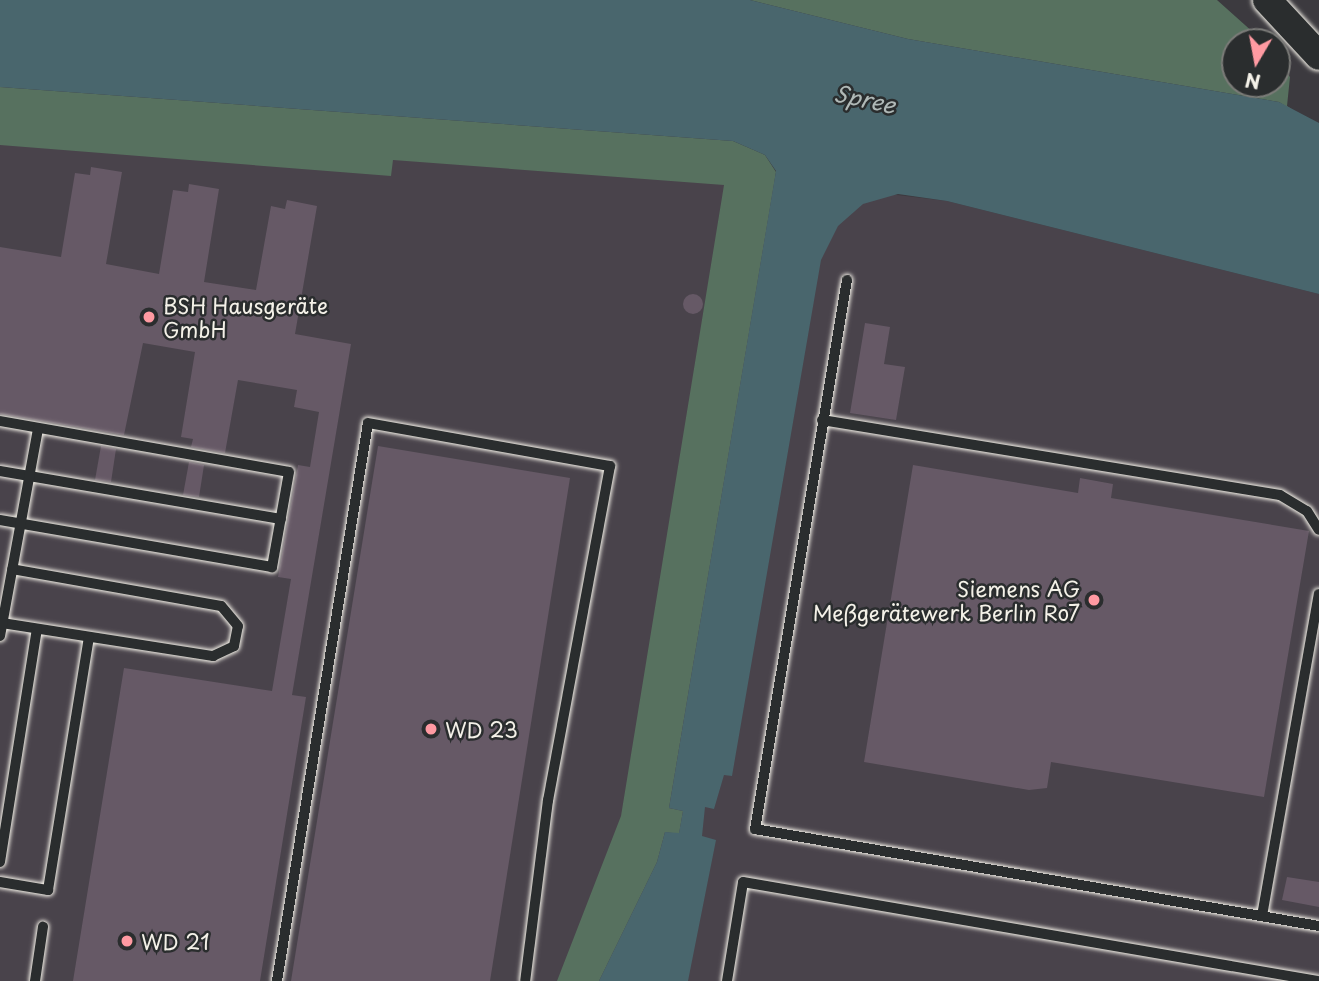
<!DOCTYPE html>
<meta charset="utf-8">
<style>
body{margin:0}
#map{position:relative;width:1319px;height:981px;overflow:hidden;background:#3c3a3f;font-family:"Playpen Sans",sans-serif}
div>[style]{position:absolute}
.built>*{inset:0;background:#49434b}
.green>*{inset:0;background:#57715f}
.water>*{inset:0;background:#49666d}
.building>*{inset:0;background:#665966}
.round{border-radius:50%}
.roads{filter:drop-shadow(0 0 2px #f4f1e8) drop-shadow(0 0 2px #f4f1e8)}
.lane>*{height:10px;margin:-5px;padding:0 5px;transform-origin:5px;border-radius:5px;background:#2a2d2e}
.secondary>*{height:28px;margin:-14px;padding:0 14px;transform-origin:14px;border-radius:14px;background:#2a2d2e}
.dots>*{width:19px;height:19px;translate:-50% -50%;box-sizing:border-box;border:4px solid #2a2d2e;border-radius:50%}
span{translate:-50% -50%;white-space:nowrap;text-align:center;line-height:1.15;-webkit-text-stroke:5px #2a2d2e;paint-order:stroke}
.poi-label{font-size:21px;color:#f4f1e8}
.left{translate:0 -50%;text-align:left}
.right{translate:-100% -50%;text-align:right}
.water-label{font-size:23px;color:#b0b9b7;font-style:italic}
.north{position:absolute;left:1221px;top:28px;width:70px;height:70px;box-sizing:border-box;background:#2a2d2e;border:2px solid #7b7b78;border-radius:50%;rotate:190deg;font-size:19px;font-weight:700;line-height:28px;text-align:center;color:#f4f1e8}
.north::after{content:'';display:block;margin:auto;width:24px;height:32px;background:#ff9aa2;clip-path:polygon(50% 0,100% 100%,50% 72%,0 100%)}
</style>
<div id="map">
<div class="built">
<div style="clip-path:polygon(0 87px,947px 201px,1319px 294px,1319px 981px,0 981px)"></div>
</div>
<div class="green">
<div style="clip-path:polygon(750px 0,1217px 0,1264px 42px,1235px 42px,1235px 84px,1277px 84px,1277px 60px,1290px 77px,1287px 106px,1311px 122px,1279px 102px,908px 39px)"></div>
<div style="clip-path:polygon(0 87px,733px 141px,765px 155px,776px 172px,669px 808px,683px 811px,679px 834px,665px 832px,657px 862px,599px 981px,557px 981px,621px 816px,724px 185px,393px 160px,391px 176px,0 145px)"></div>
</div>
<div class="water">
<div style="clip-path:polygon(0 0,750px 0,908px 39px,1279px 102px,1319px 123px,1319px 294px,947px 201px,898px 194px,863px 204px,838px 226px,821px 260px,732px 776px,724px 775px,714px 809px,705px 807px,702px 836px,716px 840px,688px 981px,599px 981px,657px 862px,665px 832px,679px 833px,683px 811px,669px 808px,776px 171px,765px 155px,733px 141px,0 87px)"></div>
</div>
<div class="building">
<div style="clip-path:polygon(91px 167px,122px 172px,106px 264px,159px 274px,173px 190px,188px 192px,189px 184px,219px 189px,204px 282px,256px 290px,271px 206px,285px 209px,287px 200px,317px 206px,295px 334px,351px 344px,292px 695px,306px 697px,260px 981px,73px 981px,124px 668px,272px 691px,291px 579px,278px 577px,286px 531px,298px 465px,310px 467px,319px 412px,294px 407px,297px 390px,238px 380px,225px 453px,191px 447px,193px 439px,181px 437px,195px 352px,143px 343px,124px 435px,0 414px,0 247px,61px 257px,75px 173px,90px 175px)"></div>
<div class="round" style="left:683px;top:294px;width:20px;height:20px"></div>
<div style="clip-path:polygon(865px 323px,890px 327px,884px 364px,905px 367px,896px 420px,850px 413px)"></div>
<div style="clip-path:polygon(101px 446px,116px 449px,111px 482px,95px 480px)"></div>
<div style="clip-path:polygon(378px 446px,570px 478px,490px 981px,291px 981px)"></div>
<div style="clip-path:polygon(189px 462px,204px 465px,199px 497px,183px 495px)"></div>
<div style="clip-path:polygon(913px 465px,1078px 493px,1080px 478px,1113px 484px,1111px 498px,1309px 531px,1264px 797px,1051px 762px,1047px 788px,1029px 790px,864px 762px)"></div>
<div style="clip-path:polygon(1287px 877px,1319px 882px,1319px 907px,1282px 900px)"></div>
</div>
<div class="roads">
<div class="lane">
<div style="left:847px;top:280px;width:557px;rotate:99.51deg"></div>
<div style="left:755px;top:829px;width:572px;rotate:9.76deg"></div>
<div style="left:822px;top:420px;width:464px;rotate:9.3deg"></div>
<div style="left:1280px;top:495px;width:31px;rotate:31deg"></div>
<div style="left:1307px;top:511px;width:22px;rotate:58deg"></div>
<div style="left:0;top:421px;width:293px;rotate:10deg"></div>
<div style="left:289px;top:472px;width:97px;rotate:100.1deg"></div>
<div style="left:272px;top:567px;width:276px;rotate:-170.2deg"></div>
<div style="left:0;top:471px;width:285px;rotate:9.7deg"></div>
<div style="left:2px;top:623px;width:214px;rotate:8.9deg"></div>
<div style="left:213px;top:656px;width:23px;rotate:-25deg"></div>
<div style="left:234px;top:646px;width:20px;rotate:-79deg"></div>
<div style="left:238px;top:626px;width:26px;rotate:-130deg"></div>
<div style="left:221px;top:606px;width:212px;rotate:-170deg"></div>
<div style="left:0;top:636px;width:211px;rotate:-79.6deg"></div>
<div style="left:0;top:862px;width:236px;rotate:-81deg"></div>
<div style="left:0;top:882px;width:49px;rotate:9.5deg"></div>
<div style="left:48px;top:890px;width:256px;rotate:-80.8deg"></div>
<div style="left:1262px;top:916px;width:327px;rotate:-80deg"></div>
<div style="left:35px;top:981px;width:55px;rotate:-81.6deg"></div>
<div style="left:277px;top:981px;width:565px;rotate:-80.74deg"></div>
<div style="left:368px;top:423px;width:246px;rotate:10.1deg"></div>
<div style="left:610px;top:466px;width:340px;rotate:100.5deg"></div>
<div style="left:548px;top:800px;width:182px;rotate:97.2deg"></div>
<div style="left:727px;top:981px;width:100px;rotate:-80.8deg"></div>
<div style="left:743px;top:882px;width:583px;rotate:9.77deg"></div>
</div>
<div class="secondary">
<div style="left:1267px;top:0;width:76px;rotate:47.1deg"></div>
</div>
</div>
<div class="dots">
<div style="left:149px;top:317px;background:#ff9aa2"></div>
<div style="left:1094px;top:600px;background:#ff9aa2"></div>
<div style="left:431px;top:729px;background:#ff9aa2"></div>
<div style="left:127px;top:941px;background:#ff9aa2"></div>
</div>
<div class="poi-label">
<span class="left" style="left:163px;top:317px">BSH Hausgeräte<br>GmbH</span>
<span class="right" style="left:1080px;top:600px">Siemens AG<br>Meßgerätewerk Berlin Ro7</span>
<span class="left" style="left:445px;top:729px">WD 23</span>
<span class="left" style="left:141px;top:941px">WD 21</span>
</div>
<div class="water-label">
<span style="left:865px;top:99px;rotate:12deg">Spree</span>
</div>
<div class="north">N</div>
</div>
